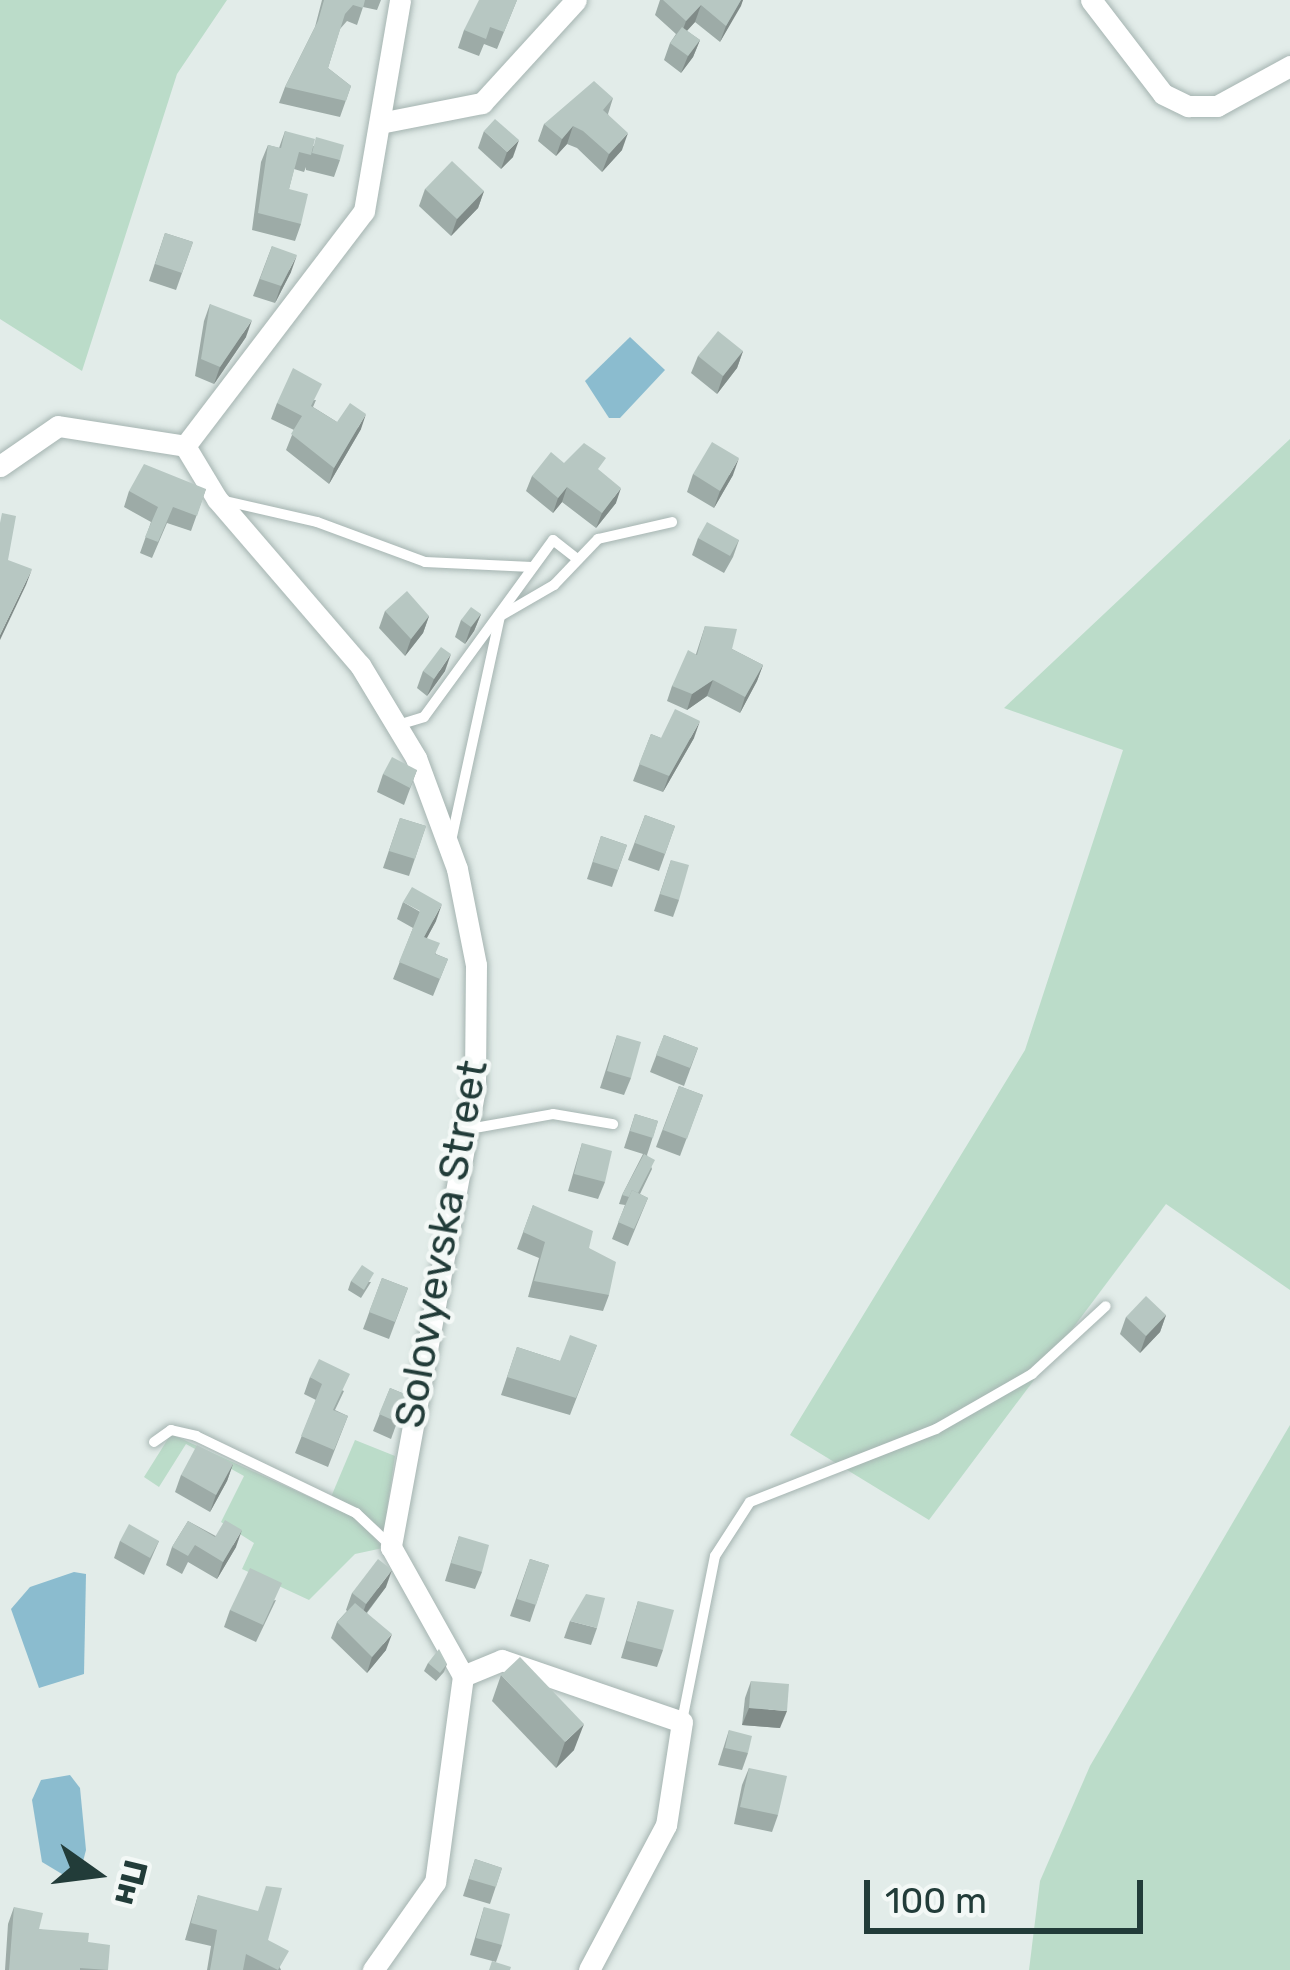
<!DOCTYPE html>
<meta charset="utf-8">
<style>
body{margin:0}
#map{position:relative;width:1290px;height:1970px;overflow:hidden;background:#e2ece9;font-family:Rubik,sans-serif}
div>[style]{position:absolute}
.green>*{inset:0;background:#bbdcc9}
.water>*{inset:0;background:#8bbccf}
.roads{filter:drop-shadow(0 0 3px #a5b4b1) drop-shadow(0 0 3px #a5b4b1)}
.lane>*{height:10px;margin:-5px;padding:0 5px;transform-origin:5px;border-radius:5px;background:#fff}
.street>*{height:21px;margin:-10.5px;padding:0 10.5px;transform-origin:10.5px;border-radius:10.5px;background:#fff}
.wall>*{inset:0;background:#9daba7}
.shaded-wall>*{inset:0;background:#808b88}
.building>*{inset:0;background:#b7c7c2}
span{translate:-50% -50%;white-space:nowrap;text-align:center;line-height:1.15;-webkit-text-stroke:9px #f3f8f6;paint-order:stroke}
.street-label{font-size:42px;color:#223c39}
.north{position:absolute;left:36px;top:1814px;width:120px;height:120px;-webkit-text-stroke:9px #f3f8f6;paint-order:stroke;rotate:104deg;font-size:33px;font-weight:700;line-height:48px;text-align:center;color:#223c39}
.north::after{content:'';display:block;margin:auto;width:42px;height:54px;background:#223c39;clip-path:polygon(50% 0,100% 100%,50% 72%,0 100%)}
.scale{position:absolute;left:864px;top:1880px;width:279px;height:54px;box-sizing:border-box;border:6px solid #223c39;border-top:0;padding-left:15px;font-size:36px;line-height:42px;white-space:nowrap;color:#223c39;-webkit-text-stroke:9px #f3f8f6;paint-order:stroke}
</style>
<div id="map">
<div class="green">
<div style="clip-path:polygon(0 0,227px 0,177px 74px,82px 371px,0 319px)"></div>
<div style="clip-path:polygon(1290px 439px,1290px 1290px,1166px 1204px,929px 1520px,790px 1435px,1025px 1050px,1123px 750px,1004px 708px)"></div>
<div style="clip-path:polygon(1290px 1425px,1290px 1970px,1029px 1970px,1040px 1881px,1090px 1766px)"></div>
<div style="clip-path:polygon(171px 1434px,362px 1521px,383px 1548px,355px 1554px,309px 1600px,242px 1569px,254px 1543px,221px 1522px,244px 1476px,186px 1444px,159px 1487px,144px 1477px)"></div>
<div style="clip-path:polygon(355px 1440px,395px 1456px,384px 1530px,331px 1497px)"></div>
</div>
<div class="water">
<div style="clip-path:polygon(630px 337px,665px 370px,620px 418px,609px 418px,585px 381px)"></div>
<div style="clip-path:polygon(74px 1572px,86px 1574px,84px 1674px,39px 1688px,11px 1609px,30px 1587px)"></div>
<div style="clip-path:polygon(70px 1775px,80px 1788px,86px 1850px,81px 1869px,62px 1874px,42px 1862px,32px 1800px,41px 1780px)"></div>
</div>
<div class="roads">
<div class="lane">
<div style="left:221px;top:500px;width:98px;rotate:12.9deg"></div>
<div style="left:317px;top:522px;width:115px;rotate:20.3deg"></div>
<div style="left:425px;top:562px;width:107px;rotate:2.7deg"></div>
<div style="left:497px;top:618px;width:66px;rotate:-30.1deg"></div>
<div style="left:554px;top:585px;width:64px;rotate:-46.3deg"></div>
<div style="left:598px;top:539px;width:76px;rotate:-12.9deg"></div>
<div style="left:398px;top:725px;width:27px;rotate:-17deg"></div>
<div style="left:424px;top:717px;width:219px;rotate:-53.9deg"></div>
<div style="left:553px;top:540px;width:31px;rotate:38deg"></div>
<div style="left:451px;top:841px;width:230px;rotate:-77.7deg"></div>
<div style="left:469px;top:1129px;width:85px;rotate:-10.1deg"></div>
<div style="left:553px;top:1114px;width:61px;rotate:9.5deg"></div>
<div style="left:154px;top:1442px;width:21px;rotate:-35deg"></div>
<div style="left:171px;top:1430px;width:26px;rotate:13deg"></div>
<div style="left:196px;top:1436px;width:178px;rotate:25.7deg"></div>
<div style="left:356px;top:1513px;width:45px;rotate:43.2deg"></div>
<div style="left:682px;top:1721px;width:168px;rotate:-78.7deg"></div>
<div style="left:715px;top:1556px;width:64px;rotate:-57.1deg"></div>
<div style="left:750px;top:1502px;width:200px;rotate:-21.4deg"></div>
<div style="left:936px;top:1429px;width:111px;rotate:-29.8deg"></div>
<div style="left:1032px;top:1374px;width:100px;rotate:-42.6deg"></div>
</div>
<div class="street">
<div style="left:1091px;top:0;width:118px;rotate:52.5deg"></div>
<div style="left:1163px;top:94px;width:28px;rotate:26deg"></div>
<div style="left:1188px;top:106px;width:29px"></div>
<div style="left:1217px;top:106px;width:83px;rotate:-28.7deg"></div>
<div style="left:385px;top:122px;width:99px;rotate:-11.1deg"></div>
<div style="left:482px;top:103px;width:139px;rotate:-47.6deg"></div>
<div style="left:185px;top:446px;width:62px;rotate:58.9deg"></div>
<div style="left:217px;top:499px;width:219px;rotate:49.3deg"></div>
<div style="left:360px;top:665px;width:109px;rotate:58.9deg"></div>
<div style="left:416px;top:758px;width:118px;rotate:69.7deg"></div>
<div style="left:457px;top:869px;width:98px;rotate:78.8deg"></div>
<div style="left:476px;top:965px;width:123px;rotate:90.5deg"></div>
<div style="left:475px;top:1088px;width:467px;rotate:100.4deg"></div>
<div style="left:391px;top:1547px;width:148px;rotate:60.8deg"></div>
<div style="left:463px;top:1676px;width:208px;rotate:97.7deg"></div>
<div style="left:435px;top:1882px;width:108px;rotate:125.2deg"></div>
<div style="left:0;top:466px;width:70px;rotate:-34.6deg"></div>
<div style="left:58px;top:426px;width:129px;rotate:8.9deg"></div>
<div style="left:185px;top:446px;width:295px;rotate:-52.7deg"></div>
<div style="left:364px;top:211px;width:214px;rotate:-80.3deg"></div>
<div style="left:463px;top:1676px;width:42px;rotate:-22.3deg"></div>
<div style="left:502px;top:1660px;width:190px;rotate:19deg"></div>
<div style="left:682px;top:1722px;width:104px;rotate:98.8deg"></div>
<div style="left:666px;top:1825px;width:164px;rotate:118deg"></div>
</div>
</div>
<div class="wall">
<div style="clip-path:polygon(322px 0,381px 0,377px 10px,363px 7px,357px 25px,347px 21px,340px 29px,328px 68px,351px 86px,340px 117px,279px 103px,285px 87px,315px 27px)"></div>
<div style="clip-path:polygon(517px 0,497px 49px,484px 44px,479px 56px,458px 48px,464px 30px)"></div>
<div style="clip-path:polygon(660px 0,743px 0,720px 42px,695px 22px,687px 31px,700px 40px,693px 57px,681px 73px,664px 60px,670px 43px,676px 34px,655px 15px)"></div>
<div style="clip-path:polygon(613px 98px,608px 114px,622px 150px,602px 172px,577px 148px,567px 144px,556px 156px,538px 141px,544px 124px)"></div>
<div style="clip-path:polygon(285px 131px,340px 160px,334px 177px,306px 170px,306px 167px,304px 172px,294px 169px,289px 189px,301px 224px,295px 241px,252px 230px,261px 162px,268px 145px,279px 148px)"></div>
<div style="clip-path:polygon(484px 131px,513px 157px,501px 169px,478px 148px)"></div>
<div style="clip-path:polygon(425px 189px,484px 191px,478px 208px,451px 236px,419px 206px)"></div>
<div style="clip-path:polygon(165px 233px,193px 242px,176px 290px,149px 281px)"></div>
<div style="clip-path:polygon(272px 246px,291px 272px,275px 303px,253px 296px)"></div>
<div style="clip-path:polygon(210px 304px,246px 337px,214px 384px,195px 376px,204px 321px)"></div>
<div style="clip-path:polygon(743px 351px,737px 368px,717px 394px,691px 373px,698px 356px)"></div>
<div style="clip-path:polygon(316px 400px,313px 407px,337px 422px,361px 429px,329px 484px,286px 450px,294px 430px,271px 419px,277px 403px)"></div>
<div style="clip-path:polygon(564px 463px,601px 472px,616px 503px,596px 528px,562px 502px,553px 513px,526px 491px,532px 476px)"></div>
<div style="clip-path:polygon(693px 474px,733px 475px,714px 508px,687px 492px)"></div>
<div style="clip-path:polygon(206px 489px,191px 531px,167px 523px,152px 558px,140px 553px,151px 522px,124px 507px,129px 491px)"></div>
<div style="clip-path:polygon(698px 538px,739px 540px,733px 557px,724px 573px,692px 555px)"></div>
<div style="clip-path:polygon(385px 611px,429px 616px,423px 633px,405px 656px,379px 628px)"></div>
<div style="clip-path:polygon(481px 614px,474px 631px,465px 644px,455px 637px,461px 620px)"></div>
<div style="clip-path:polygon(705px 626px,732px 649px,763px 665px,757px 681px,740px 713px,707px 696px,687px 710px,667px 701px,672px 686px,696px 654px)"></div>
<div style="clip-path:polygon(423px 671px,445px 671px,427px 696px,417px 688px)"></div>
<div style="clip-path:polygon(651px 734px,661px 738px,694px 738px,663px 792px,633px 781px)"></div>
<div style="clip-path:polygon(417px 770px,404px 805px,377px 792px,383px 774px)"></div>
<div style="clip-path:polygon(645px 815px,675px 826px,659px 871px,628px 860px)"></div>
<div style="clip-path:polygon(400px 818px,426px 826px,409px 876px,383px 868px)"></div>
<div style="clip-path:polygon(601px 836px,627px 845px,612px 887px,587px 879px)"></div>
<div style="clip-path:polygon(671px 860px,679px 900px,673px 917px,654px 911px)"></div>
<div style="clip-path:polygon(403px 902px,436px 921px,427px 938px,436px 954px,448px 959px,433px 996px,393px 979px,413px 928px,397px 919px)"></div>
<div style="clip-path:polygon(617px 1035px,631px 1078px,624px 1095px,600px 1088px)"></div>
<div style="clip-path:polygon(664px 1035px,698px 1048px,684px 1086px,650px 1072px)"></div>
<div style="clip-path:polygon(679px 1086px,703px 1095px,680px 1156px,656px 1147px)"></div>
<div style="clip-path:polygon(635px 1114px,658px 1121px,647px 1155px,652px 1169px,640px 1194px,648px 1198px,628px 1246px,612px 1239px,625px 1205px,619px 1204px,622px 1195px,643px 1154px,624px 1148px)"></div>
<div style="clip-path:polygon(582px 1143px,605px 1182px,598px 1199px,568px 1191px)"></div>
<div style="clip-path:polygon(533px 1205px,589px 1248px,609px 1295px,603px 1311px,528px 1297px,539px 1258px,517px 1249px)"></div>
<div style="clip-path:polygon(382px 1278px,408px 1288px,389px 1339px,363px 1329px)"></div>
<div style="clip-path:polygon(351px 1281px,371px 1282px,361px 1298px,348px 1290px)"></div>
<div style="clip-path:polygon(1166px 1315px,1160px 1332px,1140px 1353px,1120px 1334px,1126px 1317px)"></div>
<div style="clip-path:polygon(597px 1345px,570px 1415px,501px 1395px,517px 1347px,560px 1361px)"></div>
<div style="clip-path:polygon(310px 1377px,344px 1391px,335px 1410px,348px 1416px,328px 1467px,295px 1453px,316px 1400px,304px 1394px)"></div>
<div style="clip-path:polygon(390px 1388px,407px 1395px,391px 1439px,373px 1431px)"></div>
<div style="clip-path:polygon(233px 1464px,227px 1481px,210px 1512px,175px 1492px,181px 1475px)"></div>
<div style="clip-path:polygon(188px 1521px,236px 1547px,217px 1579px,188px 1562px,182px 1574px,166px 1565px,172px 1547px)"></div>
<div style="clip-path:polygon(459px 1536px,482px 1572px,475px 1589px,445px 1581px)"></div>
<div style="clip-path:polygon(120px 1541px,159px 1541px,144px 1575px,114px 1558px)"></div>
<div style="clip-path:polygon(530px 1559px,549px 1565px,530px 1622px,510px 1616px)"></div>
<div style="clip-path:polygon(386px 1587px,367px 1613px,386px 1650px,367px 1673px,331px 1638px,337px 1622px,347px 1611px,346px 1610px,352px 1593px)"></div>
<div style="clip-path:polygon(276px 1600px,256px 1642px,224px 1627px,230px 1610px)"></div>
<div style="clip-path:polygon(638px 1601px,663px 1650px,657px 1667px,621px 1658px)"></div>
<div style="clip-path:polygon(570px 1621px,597px 1628px,591px 1645px,564px 1638px)"></div>
<div style="clip-path:polygon(428px 1663px,447px 1664px,444px 1672px,436px 1681px,424px 1671px)"></div>
<div style="clip-path:polygon(501px 1675px,574px 1750px,556px 1768px,492px 1701px)"></div>
<div style="clip-path:polygon(751px 1681px,780px 1728px,742px 1725px,745px 1698px)"></div>
<div style="clip-path:polygon(729px 1730px,748px 1753px,742px 1770px,718px 1765px)"></div>
<div style="clip-path:polygon(749px 1768px,778px 1815px,772px 1832px,734px 1824px,742px 1785px)"></div>
<div style="clip-path:polygon(475px 1859px,502px 1868px,490px 1904px,463px 1896px)"></div>
<div style="clip-path:polygon(198px 1895px,268px 1940px,281px 1970px,207px 1970px,211px 1946px,185px 1940px)"></div>
<div style="clip-path:polygon(14px 1907px,39px 1929px,88px 1942px,108px 1970px,5px 1970px,8px 1924px)"></div>
<div style="clip-path:polygon(484px 1907px,502px 1945px,496px 1962px,470px 1955px)"></div>
</div>
<div class="shaded-wall">
<div style="clip-path:polygon(741px 0,743px 0,741px 6px,720px 42px,726px 26px)"></div>
<div style="clip-path:polygon(701px 5px,695px 22px,680px 38px,686px 21px)"></div>
<div style="clip-path:polygon(700px 40px,693px 57px,681px 73px,688px 56px)"></div>
<div style="clip-path:polygon(573px 126px,567px 144px,556px 156px,562px 139px)"></div>
<div style="clip-path:polygon(628px 133px,622px 150px,602px 172px,609px 154px)"></div>
<div style="clip-path:polygon(519px 140px,513px 157px,501px 169px,507px 152px)"></div>
<div style="clip-path:polygon(484px 191px,478px 208px,451px 236px,457px 219px)"></div>
<div style="clip-path:polygon(297px 255px,291px 272px,275px 303px,281px 286px)"></div>
<div style="clip-path:polygon(252px 320px,246px 337px,214px 384px,220px 367px)"></div>
<div style="clip-path:polygon(743px 351px,737px 368px,717px 394px,723px 376px)"></div>
<div style="clip-path:polygon(366px 414px,361px 429px,329px 484px,334px 468px)"></div>
<div style="clip-path:polygon(739px 458px,733px 475px,714px 508px,720px 491px)"></div>
<div style="clip-path:polygon(567px 487px,562px 502px,553px 513px,558px 498px)"></div>
<div style="clip-path:polygon(621px 488px,616px 503px,596px 528px,602px 513px)"></div>
<div style="clip-path:polygon(32px 569px,26px 585px,0 640px,0 635px)"></div>
<div style="clip-path:polygon(481px 614px,474px 631px,465px 644px,471px 627px)"></div>
<div style="clip-path:polygon(429px 616px,423px 633px,405px 656px,411px 639px)"></div>
<div style="clip-path:polygon(451px 654px,445px 671px,427px 696px,434px 679px)"></div>
<div style="clip-path:polygon(763px 665px,757px 681px,740px 713px,745px 697px)"></div>
<div style="clip-path:polygon(713px 680px,707px 696px,687px 710px,692px 694px)"></div>
<div style="clip-path:polygon(700px 721px,694px 738px,663px 792px,669px 776px)"></div>
<div style="clip-path:polygon(442px 904px,436px 921px,418px 954px,424px 937px)"></div>
<div style="clip-path:polygon(1166px 1315px,1160px 1332px,1140px 1353px,1146px 1336px)"></div>
<div style="clip-path:polygon(233px 1464px,227px 1481px,210px 1512px,216px 1495px)"></div>
<div style="clip-path:polygon(242px 1530px,236px 1547px,217px 1579px,223px 1562px)"></div>
<div style="clip-path:polygon(392px 1570px,386px 1587px,360px 1621px,366px 1604px)"></div>
<div style="clip-path:polygon(392px 1634px,386px 1650px,367px 1673px,372px 1657px)"></div>
<div style="clip-path:polygon(749px 1708px,787px 1711px,780px 1728px,742px 1725px)"></div>
<div style="clip-path:polygon(584px 1724px,574px 1750px,556px 1768px,565px 1742px)"></div>
</div>
<div class="building">
<div style="clip-path:polygon(324px 0,365px 0,363px 8px,353px 5px,345px 14px,328px 68px,351px 86px,346px 101px,285px 87px,318px 21px)"></div>
<div style="clip-path:polygon(479px 0,517px 0,504px 32px,490px 27px,486px 39px,464px 30px)"></div>
<div style="clip-path:polygon(663px 0,741px 0,726px 26px,701px 5px,686px 21px)"></div>
<div style="clip-path:polygon(682px 27px,700px 40px,688px 56px,670px 43px)"></div>
<div style="clip-path:polygon(594px 81px,613px 98px,603px 110px,628px 133px,609px 154px,583px 131px,573px 126px,562px 139px,544px 124px)"></div>
<div style="clip-path:polygon(495px 119px,519px 140px,507px 152px,484px 131px)"></div>
<div style="clip-path:polygon(285px 131px,315px 139px,311px 155px,299px 152px,289px 189px,308px 194px,301px 224px,258px 213px,268px 145px,281px 148px)"></div>
<div style="clip-path:polygon(316px 137px,344px 145px,340px 160px,312px 153px)"></div>
<div style="clip-path:polygon(452px 161px,484px 191px,457px 219px,425px 189px)"></div>
<div style="clip-path:polygon(165px 233px,193px 242px,182px 273px,155px 264px)"></div>
<div style="clip-path:polygon(272px 246px,297px 255px,281px 286px,260px 279px)"></div>
<div style="clip-path:polygon(210px 304px,252px 320px,220px 367px,201px 359px)"></div>
<div style="clip-path:polygon(718px 331px,743px 351px,723px 376px,698px 356px)"></div>
<div style="clip-path:polygon(293px 368px,322px 384px,311px 406px,337px 422px,350px 403px,366px 414px,334px 468px,291px 434px,302px 416px,277px 403px)"></div>
<div style="clip-path:polygon(712px 442px,739px 458px,720px 491px,693px 474px)"></div>
<div style="clip-path:polygon(584px 443px,606px 458px,598px 469px,621px 488px,602px 513px,567px 487px,558px 498px,532px 476px,551px 452px,564px 463px)"></div>
<div style="clip-path:polygon(144px 464px,206px 489px,197px 516px,173px 507px,158px 542px,145px 537px,158px 507px,129px 491px)"></div>
<div style="clip-path:polygon(2px 513px,16px 516px,8px 560px,32px 569px,0 635px,0 523px)"></div>
<div style="clip-path:polygon(707px 522px,739px 540px,730px 556px,698px 538px)"></div>
<div style="clip-path:polygon(407px 591px,429px 616px,411px 639px,385px 611px)"></div>
<div style="clip-path:polygon(471px 607px,481px 614px,471px 627px,461px 620px)"></div>
<div style="clip-path:polygon(705px 626px,737px 629px,732px 649px,763px 665px,745px 697px,713px 680px,692px 694px,672px 686px,688px 650px,697px 655px)"></div>
<div style="clip-path:polygon(441px 647px,451px 654px,434px 679px,423px 671px)"></div>
<div style="clip-path:polygon(675px 709px,700px 721px,669px 776px,639px 764px,651px 734px,661px 738px)"></div>
<div style="clip-path:polygon(392px 757px,417px 770px,410px 788px,383px 774px)"></div>
<div style="clip-path:polygon(645px 815px,675px 826px,665px 854px,635px 843px)"></div>
<div style="clip-path:polygon(400px 818px,426px 826px,415px 859px,389px 851px)"></div>
<div style="clip-path:polygon(601px 836px,627px 845px,618px 870px,593px 862px)"></div>
<div style="clip-path:polygon(671px 860px,689px 865px,679px 900px,660px 894px)"></div>
<div style="clip-path:polygon(412px 887px,442px 904px,424px 937px,440px 943px,435px 954px,448px 959px,440px 979px,399px 962px,420px 911px,403px 902px)"></div>
<div style="clip-path:polygon(617px 1035px,641px 1042px,631px 1078px,607px 1071px)"></div>
<div style="clip-path:polygon(664px 1035px,698px 1048px,690px 1068px,656px 1055px)"></div>
<div style="clip-path:polygon(679px 1086px,703px 1095px,687px 1139px,663px 1130px)"></div>
<div style="clip-path:polygon(635px 1114px,658px 1121px,653px 1138px,630px 1131px)"></div>
<div style="clip-path:polygon(582px 1143px,612px 1151px,605px 1182px,574px 1174px)"></div>
<div style="clip-path:polygon(644px 1154px,655px 1160px,638px 1193px,632px 1190px,629px 1197px,622px 1195px)"></div>
<div style="clip-path:polygon(632px 1190px,648px 1198px,634px 1229px,618px 1222px)"></div>
<div style="clip-path:polygon(533px 1205px,593px 1231px,589px 1248px,616px 1262px,609px 1295px,534px 1281px,545px 1242px,523px 1232px)"></div>
<div style="clip-path:polygon(362px 1265px,374px 1273px,364px 1290px,351px 1281px)"></div>
<div style="clip-path:polygon(382px 1278px,408px 1288px,395px 1322px,369px 1312px)"></div>
<div style="clip-path:polygon(1146px 1296px,1166px 1315px,1146px 1336px,1126px 1317px)"></div>
<div style="clip-path:polygon(570px 1335px,597px 1345px,576px 1398px,507px 1377px,517px 1347px,560px 1361px)"></div>
<div style="clip-path:polygon(319px 1359px,350px 1374px,333px 1410px,348px 1416px,334px 1450px,301px 1436px,322px 1384px,310px 1377px)"></div>
<div style="clip-path:polygon(390px 1388px,407px 1395px,397px 1422px,379px 1414px)"></div>
<div style="clip-path:polygon(197px 1445px,233px 1464px,216px 1495px,181px 1475px)"></div>
<div style="clip-path:polygon(225px 1520px,242px 1530px,223px 1562px,195px 1545px,188px 1556px,172px 1547px,188px 1521px,215px 1537px)"></div>
<div style="clip-path:polygon(129px 1524px,159px 1541px,150px 1558px,120px 1541px)"></div>
<div style="clip-path:polygon(459px 1536px,489px 1545px,482px 1572px,451px 1563px)"></div>
<div style="clip-path:polygon(378px 1559px,392px 1570px,366px 1604px,352px 1593px)"></div>
<div style="clip-path:polygon(530px 1559px,549px 1565px,536px 1605px,517px 1599px)"></div>
<div style="clip-path:polygon(250px 1568px,282px 1583px,263px 1625px,230px 1610px)"></div>
<div style="clip-path:polygon(586px 1594px,605px 1598px,597px 1628px,570px 1621px)"></div>
<div style="clip-path:polygon(638px 1601px,674px 1610px,663px 1650px,627px 1641px)"></div>
<div style="clip-path:polygon(355px 1603px,392px 1634px,372px 1657px,337px 1622px)"></div>
<div style="clip-path:polygon(439px 1649px,447px 1664px,440px 1673px,428px 1663px)"></div>
<div style="clip-path:polygon(520px 1657px,584px 1724px,565px 1742px,501px 1675px)"></div>
<div style="clip-path:polygon(751px 1681px,789px 1684px,787px 1711px,749px 1708px)"></div>
<div style="clip-path:polygon(729px 1730px,752px 1736px,748px 1753px,725px 1748px)"></div>
<div style="clip-path:polygon(749px 1768px,787px 1776px,778px 1815px,740px 1807px)"></div>
<div style="clip-path:polygon(475px 1859px,502px 1868px,496px 1887px,469px 1879px)"></div>
<div style="clip-path:polygon(266px 1886px,282px 1888px,268px 1940px,289px 1951px,278px 1970px,246px 1954px,243px 1970px,210px 1970px,217px 1930px,191px 1923px,198px 1895px,258px 1911px)"></div>
<div style="clip-path:polygon(14px 1907px,43px 1913px,39px 1929px,89px 1933px,88px 1942px,110px 1945px,108px 1970px,80px 1968px,80px 1970px,9px 1970px)"></div>
<div style="clip-path:polygon(484px 1907px,510px 1914px,502px 1945px,476px 1938px)"></div>
<div style="clip-path:polygon(492px 1961px,511px 1967px,510px 1970px,489px 1970px)"></div>
</div>
<div class="street-label">
<span style="left:441px;top:1244px;rotate:-80deg">Solovyevska Street</span>
</div>
<div class="north">Пн</div>
<div class="scale">100 m</div>
</div>
